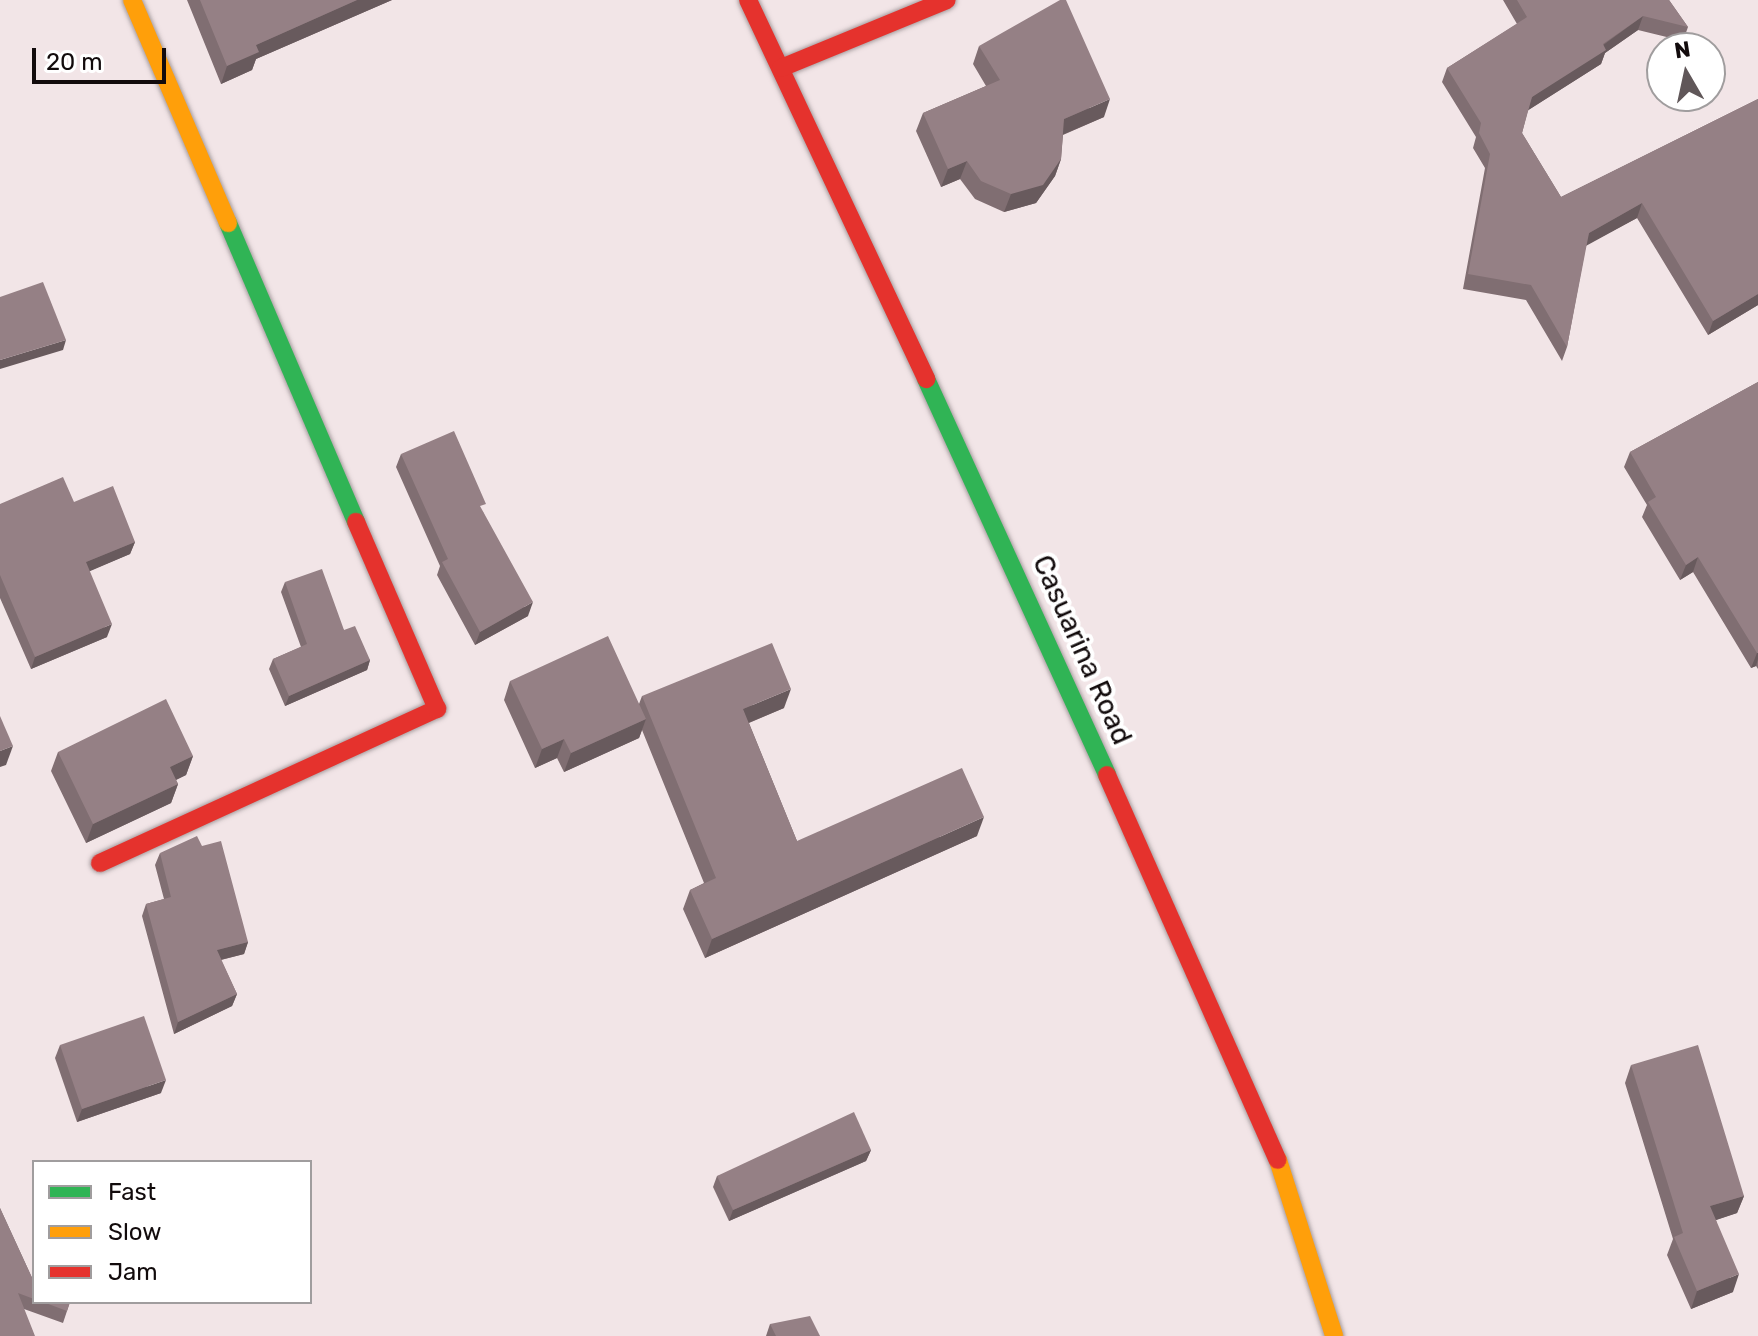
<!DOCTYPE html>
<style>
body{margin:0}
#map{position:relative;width:1758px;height:1336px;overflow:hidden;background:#f2e5e7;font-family:Rubik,sans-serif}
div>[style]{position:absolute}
.roads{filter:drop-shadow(0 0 2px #a89ea0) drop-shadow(0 0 2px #a89ea0)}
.fast>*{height:18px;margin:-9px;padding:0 9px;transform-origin:9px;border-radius:9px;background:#30b455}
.slow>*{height:18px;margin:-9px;padding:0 9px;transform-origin:9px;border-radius:9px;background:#ff9f0a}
.jam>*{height:18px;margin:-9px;padding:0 9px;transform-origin:9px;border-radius:9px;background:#e5322d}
.wall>*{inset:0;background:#806e72}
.shaded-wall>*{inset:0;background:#685a5d}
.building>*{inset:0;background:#958085}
span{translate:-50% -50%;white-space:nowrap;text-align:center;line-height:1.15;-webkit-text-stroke:8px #fff;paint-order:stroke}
.street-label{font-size:28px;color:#120b0c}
.legend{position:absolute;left:32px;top:1160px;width:280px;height:144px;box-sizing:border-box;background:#fff;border:2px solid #a09d9e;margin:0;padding:10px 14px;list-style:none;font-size:24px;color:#120b0c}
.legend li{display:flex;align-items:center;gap:16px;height:40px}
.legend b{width:40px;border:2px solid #a09d9e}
.north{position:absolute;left:1646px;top:32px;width:80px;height:80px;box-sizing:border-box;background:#fff;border:2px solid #a09d9e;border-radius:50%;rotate:351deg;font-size:22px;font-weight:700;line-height:32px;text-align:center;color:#120b0c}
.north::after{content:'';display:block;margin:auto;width:28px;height:36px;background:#605759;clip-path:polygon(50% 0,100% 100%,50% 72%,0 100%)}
.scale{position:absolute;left:32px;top:48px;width:134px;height:36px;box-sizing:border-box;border:4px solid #120b0c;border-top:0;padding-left:10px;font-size:24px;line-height:28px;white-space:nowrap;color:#120b0c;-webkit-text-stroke:6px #fff;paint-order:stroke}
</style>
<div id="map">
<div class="roads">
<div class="fast">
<div style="left:228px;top:223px;width:325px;rotate:66.8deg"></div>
<div style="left:926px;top:379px;width:435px;rotate:65.4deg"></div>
</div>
<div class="slow">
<div style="left:132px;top:0;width:243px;rotate:66.7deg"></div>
<div style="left:1278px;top:1160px;width:185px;rotate:72.3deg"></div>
</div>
<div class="jam">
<div style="left:748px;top:0;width:419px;rotate:64.8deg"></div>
<div style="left:781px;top:68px;width:179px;rotate:-22.3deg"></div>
<div style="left:1107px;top:775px;width:421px;rotate:66.1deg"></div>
<div style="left:100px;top:863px;width:371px;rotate:-24.6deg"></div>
<div style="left:437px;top:709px;width:204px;rotate:-113.4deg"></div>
</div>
</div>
<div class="wall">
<div style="clip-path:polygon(187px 0,392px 0,256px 59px,252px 70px,221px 84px)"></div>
<div style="clip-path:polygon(1503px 0,1669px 0,1688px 27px,1683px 41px,1638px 30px,1605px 53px,1601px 64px,1528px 110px,1522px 133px,1561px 197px,1758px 99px,1758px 305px,1708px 335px,1637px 218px,1586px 245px,1567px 347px,1562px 361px,1526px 300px,1463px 289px,1485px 168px,1473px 148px,1476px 137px,1442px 82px,1447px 68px,1517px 24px)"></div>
<div style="clip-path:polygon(979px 46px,1104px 117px,1063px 135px,1061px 159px,1055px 176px,1036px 203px,1004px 212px,975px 199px,960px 179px,941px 187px,916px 131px,923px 113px,986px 86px,973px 64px)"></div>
<div style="clip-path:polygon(1758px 382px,1758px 669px,1756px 666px,1751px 668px,1693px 572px,1680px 580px,1642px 517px,1647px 505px,1624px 467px,1630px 452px)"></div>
<div style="clip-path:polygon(401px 454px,483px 512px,528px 616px,475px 645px,437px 575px,440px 566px,396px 467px)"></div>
<div style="clip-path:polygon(74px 502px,135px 542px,130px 554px,89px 571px,107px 637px,31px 669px,0 598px,0 504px)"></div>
<div style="clip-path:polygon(285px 582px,344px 630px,370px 660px,367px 670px,285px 706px,269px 669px,273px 659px,301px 647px,281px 592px)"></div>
<div style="clip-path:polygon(510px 681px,639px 704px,642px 696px,784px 708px,749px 723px,797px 841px,977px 836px,705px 958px,683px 909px,690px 890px,704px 883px,642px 730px,639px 738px,564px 772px,557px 758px,535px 768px,504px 700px)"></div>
<div style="clip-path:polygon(58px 752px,193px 756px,186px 775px,176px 780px,178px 784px,171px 803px,86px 843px,51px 771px)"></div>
<div style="clip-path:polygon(160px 853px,248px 942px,244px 954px,221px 960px,237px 994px,232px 1006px,174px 1034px,142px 916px,146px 904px,164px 899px,155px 865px)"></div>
<div style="clip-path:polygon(60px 1045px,161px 1093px,77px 1122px,55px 1058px)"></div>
<div style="clip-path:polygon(1631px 1065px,1744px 1196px,1737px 1213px,1716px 1220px,1733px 1292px,1691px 1309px,1667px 1255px,1673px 1239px,1625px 1083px)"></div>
<div style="clip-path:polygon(871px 1150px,866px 1161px,729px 1221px,713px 1187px,717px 1176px)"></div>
<div style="clip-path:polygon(0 1208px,34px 1282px,34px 1302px,70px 1302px,63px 1323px,24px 1309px,0 1336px)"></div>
<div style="clip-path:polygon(770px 1324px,820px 1336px,766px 1336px)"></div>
</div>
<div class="shaded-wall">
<div style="clip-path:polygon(357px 0,392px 0,256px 59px,252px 70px,221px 84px,227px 66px,256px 45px)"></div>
<div style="clip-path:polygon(1643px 16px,1638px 30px,1605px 53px,1601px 64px,1527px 111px,1532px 97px)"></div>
<div style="clip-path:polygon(1110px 99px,1104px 117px,1057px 137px,1064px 119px)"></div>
<div style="clip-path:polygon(1061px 159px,1055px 176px,1036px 203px,1004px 212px,1011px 194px)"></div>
<div style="clip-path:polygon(967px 161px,960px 179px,941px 187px,948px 169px)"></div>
<div style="clip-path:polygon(1642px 203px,1637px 218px,1584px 247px,1589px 233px)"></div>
<div style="clip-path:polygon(1758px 294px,1758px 305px,1708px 335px,1713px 321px)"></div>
<div style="clip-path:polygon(66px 340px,63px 350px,0 369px,0 360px)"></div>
<div style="clip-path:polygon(135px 542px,130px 554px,81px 575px,86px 562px)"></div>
<div style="clip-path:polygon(1698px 557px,1693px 572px,1680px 580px,1686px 565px)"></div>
<div style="clip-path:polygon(533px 602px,528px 616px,475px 645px,480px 632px)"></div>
<div style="clip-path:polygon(112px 624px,107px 637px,31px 669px,35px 657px)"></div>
<div style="clip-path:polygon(1757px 653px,1758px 653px,1758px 659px,1756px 666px,1751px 668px)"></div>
<div style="clip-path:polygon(370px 660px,367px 670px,285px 706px,289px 696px)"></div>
<div style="clip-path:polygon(791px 689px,784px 708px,736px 728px,743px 709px)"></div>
<div style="clip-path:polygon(646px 719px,639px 738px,564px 772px,571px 753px)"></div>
<div style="clip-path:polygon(564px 739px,557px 758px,535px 768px,542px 749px)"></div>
<div style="clip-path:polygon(13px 746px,6px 765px,0 767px,0 751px)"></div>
<div style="clip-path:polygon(193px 756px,186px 775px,163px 786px,170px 767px)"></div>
<div style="clip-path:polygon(178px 784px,171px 803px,86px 843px,93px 824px)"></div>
<div style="clip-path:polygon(984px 817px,977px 836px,705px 958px,712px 939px)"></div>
<div style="clip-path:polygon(248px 942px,244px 954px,212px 962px,217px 950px)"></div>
<div style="clip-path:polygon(237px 994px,232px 1006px,174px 1034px,178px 1022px)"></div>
<div style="clip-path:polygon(166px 1080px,161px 1093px,77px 1122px,82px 1109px)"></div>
<div style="clip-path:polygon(871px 1150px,866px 1161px,729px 1221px,733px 1210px)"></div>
<div style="clip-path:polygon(1744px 1196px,1737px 1213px,1704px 1224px,1710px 1206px)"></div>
<div style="clip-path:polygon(1739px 1274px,1733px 1292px,1691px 1309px,1697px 1291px)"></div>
</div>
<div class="building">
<div style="clip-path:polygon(200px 0,357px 0,256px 45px,259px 52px,227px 66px)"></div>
<div style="clip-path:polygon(1060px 0,1066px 0,1110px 99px,1064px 119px,1061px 159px,1043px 185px,1011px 194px,981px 181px,967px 161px,948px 169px,923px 113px,1000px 80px,979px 46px)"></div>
<div style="clip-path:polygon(1517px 0,1669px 0,1688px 27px,1643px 16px,1603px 44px,1606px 50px,1532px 97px,1522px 133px,1561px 197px,1758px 99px,1758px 294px,1713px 321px,1642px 203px,1589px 233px,1567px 347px,1531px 285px,1468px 274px,1490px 154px,1479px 133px,1481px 123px,1447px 68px,1527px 17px)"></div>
<div style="clip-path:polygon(43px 282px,66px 340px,0 360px,0 297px)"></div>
<div style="clip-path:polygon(1758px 382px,1758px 653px,1757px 653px,1698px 557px,1686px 565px,1648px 502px,1656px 497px,1630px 452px)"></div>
<div style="clip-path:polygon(454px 431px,486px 504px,480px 506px,533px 602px,480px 632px,442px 562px,448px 559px,401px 454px)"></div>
<div style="clip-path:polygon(63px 477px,74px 502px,113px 486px,135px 542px,86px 562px,112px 624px,35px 657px,0 575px,0 504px)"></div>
<div style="clip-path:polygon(322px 569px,344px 630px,355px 626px,370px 660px,289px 696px,273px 659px,307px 644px,285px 582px)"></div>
<div style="clip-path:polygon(608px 636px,646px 719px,571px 753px,564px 739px,542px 749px,510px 681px)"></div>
<div style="clip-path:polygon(772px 643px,791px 689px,743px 709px,797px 841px,962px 768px,984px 817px,712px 939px,690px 890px,716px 878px,642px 696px)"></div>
<div style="clip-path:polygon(166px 699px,193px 756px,170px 767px,178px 784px,93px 824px,58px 752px)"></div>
<div style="clip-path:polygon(0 716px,13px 746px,0 751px)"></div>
<div style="clip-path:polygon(197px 836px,202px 846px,221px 841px,248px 942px,217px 950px,237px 994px,178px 1022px,146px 904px,171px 897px,160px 853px)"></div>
<div style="clip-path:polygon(144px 1016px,166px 1080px,82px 1109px,60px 1045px)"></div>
<div style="clip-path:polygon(1698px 1045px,1744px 1196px,1710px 1206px,1739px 1274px,1697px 1291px,1674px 1237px,1683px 1233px,1631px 1065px)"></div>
<div style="clip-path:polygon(854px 1112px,871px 1150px,733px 1210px,717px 1176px)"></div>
<div style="clip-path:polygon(0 1208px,34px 1282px,34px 1299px,18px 1293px,35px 1336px,0 1336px)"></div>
<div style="clip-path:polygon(43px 1302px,70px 1302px,67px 1311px)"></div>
<div style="clip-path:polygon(810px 1316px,820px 1336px,776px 1336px,770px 1324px)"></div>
</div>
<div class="street-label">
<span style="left:1082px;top:650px;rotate:66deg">Casuarina Road</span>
</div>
<ul class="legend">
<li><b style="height:10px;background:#30b455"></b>Fast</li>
<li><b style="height:10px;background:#ff9f0a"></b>Slow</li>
<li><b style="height:10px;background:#e5322d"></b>Jam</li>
</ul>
<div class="north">N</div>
<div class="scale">20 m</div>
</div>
